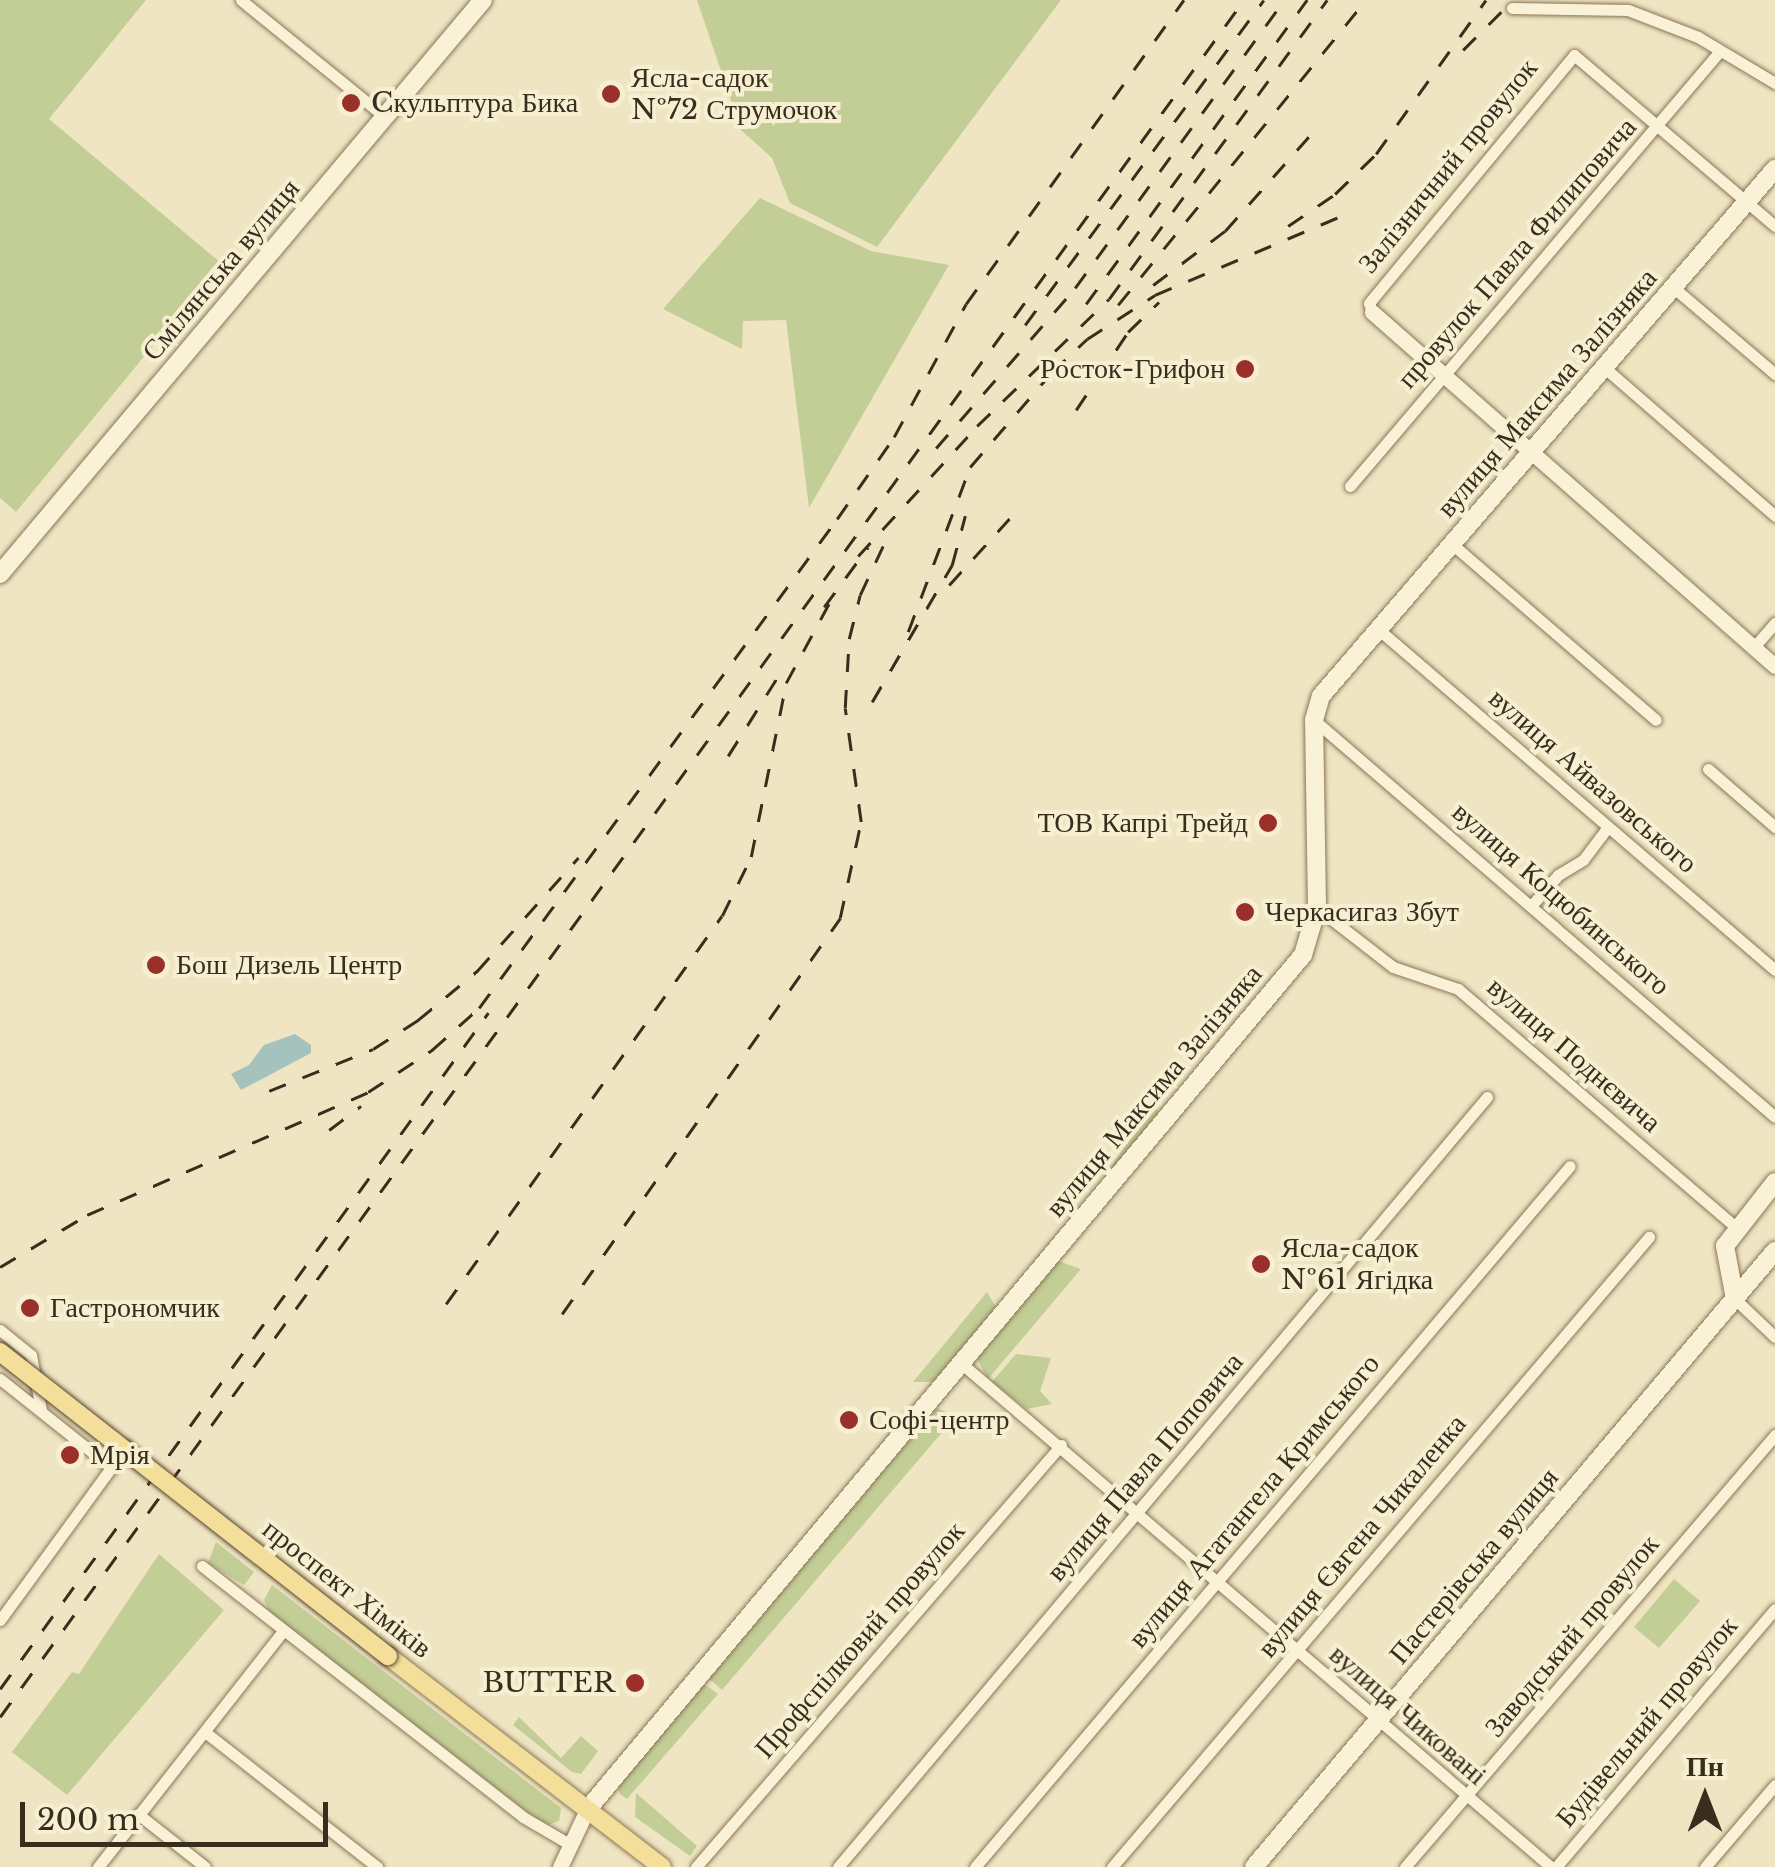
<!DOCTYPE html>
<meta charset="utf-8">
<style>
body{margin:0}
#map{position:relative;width:1775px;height:1867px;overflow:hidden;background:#efe5c2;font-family:"Libre Baskerville",serif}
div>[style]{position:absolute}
.green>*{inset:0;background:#c2ce96}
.water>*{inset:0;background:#a5c2bc}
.roads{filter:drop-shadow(0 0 2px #8a7759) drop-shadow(0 0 2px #8a7759)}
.minor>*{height:11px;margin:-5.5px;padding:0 5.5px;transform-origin:5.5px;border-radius:5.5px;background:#faf2d6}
.tertiary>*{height:15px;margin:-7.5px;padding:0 7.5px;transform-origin:7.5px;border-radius:7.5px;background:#faf2d6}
.secondary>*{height:18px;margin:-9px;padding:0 9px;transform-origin:9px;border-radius:9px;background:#faf2d6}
.primary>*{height:18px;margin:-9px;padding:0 9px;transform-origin:9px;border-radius:9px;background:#f3df99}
.rail>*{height:2.5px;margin-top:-1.25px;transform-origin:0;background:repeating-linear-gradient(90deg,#392d1d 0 18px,transparent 0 36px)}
.bridges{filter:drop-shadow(0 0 2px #57442d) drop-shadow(0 0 2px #57442d)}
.primary-bridge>*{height:18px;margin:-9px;padding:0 9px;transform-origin:9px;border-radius:9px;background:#f3df99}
.dots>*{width:28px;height:28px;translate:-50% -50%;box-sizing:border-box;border:5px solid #f6efd2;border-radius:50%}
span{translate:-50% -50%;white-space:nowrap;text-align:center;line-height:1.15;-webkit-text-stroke:8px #f6efd2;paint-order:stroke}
.poi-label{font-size:28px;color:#392d1d}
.left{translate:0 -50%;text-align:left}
.right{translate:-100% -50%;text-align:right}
.street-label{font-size:28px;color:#392d1d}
.north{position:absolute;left:1655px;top:1747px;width:100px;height:100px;-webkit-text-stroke:8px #f6efd2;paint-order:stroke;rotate:0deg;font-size:28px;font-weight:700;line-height:40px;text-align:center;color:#392d1d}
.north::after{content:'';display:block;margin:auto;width:35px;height:45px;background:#392d1d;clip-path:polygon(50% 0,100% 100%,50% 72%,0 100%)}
.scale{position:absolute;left:20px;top:1802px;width:308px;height:45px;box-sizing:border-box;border:5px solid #392d1d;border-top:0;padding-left:12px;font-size:30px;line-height:35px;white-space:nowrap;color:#392d1d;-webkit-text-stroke:8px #f6efd2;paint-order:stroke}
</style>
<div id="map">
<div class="green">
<div style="clip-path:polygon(0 0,146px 0,49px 119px,221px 263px,16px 512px,0 498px)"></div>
<div style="clip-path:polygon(697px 0,1061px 0,877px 247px,790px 203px,772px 158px,741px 130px)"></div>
<div style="clip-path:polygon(760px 198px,871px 251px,949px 265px,809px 508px,786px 320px,743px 321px,742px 349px,663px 309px)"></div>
<div style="clip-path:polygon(1179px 1062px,1189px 1070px,1154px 1104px,1159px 1112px,1138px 1145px,1104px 1177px,1134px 1133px,1128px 1123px)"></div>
<div style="clip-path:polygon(1058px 1261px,1081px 1269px,988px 1379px,977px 1359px)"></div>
<div style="clip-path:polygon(987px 1292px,998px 1311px,937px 1382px,913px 1382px)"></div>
<div style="clip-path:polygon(1016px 1354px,1051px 1358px,1040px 1391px,1052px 1404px,1027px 1409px,992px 1382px)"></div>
<div style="clip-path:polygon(937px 1408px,956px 1416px,722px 1690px,707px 1677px)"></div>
<div style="clip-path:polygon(216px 1542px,254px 1572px,244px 1585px,208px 1563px)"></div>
<div style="clip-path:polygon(159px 1554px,224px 1610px,67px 1795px,12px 1752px,72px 1672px,79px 1674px)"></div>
<div style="clip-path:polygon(1674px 1579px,1700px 1601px,1659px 1648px,1634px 1627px)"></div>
<div style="clip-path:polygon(272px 1585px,561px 1808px,559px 1821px,545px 1826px,270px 1613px,264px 1600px)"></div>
<div style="clip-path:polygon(703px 1683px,718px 1694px,627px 1799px,620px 1794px,617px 1785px)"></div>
<div style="clip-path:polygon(519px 1717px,561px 1758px,581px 1736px,598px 1751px,581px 1774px,572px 1772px,513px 1725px)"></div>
<div style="clip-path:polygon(636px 1793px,697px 1846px,690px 1856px,635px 1817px)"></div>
</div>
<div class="water">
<div style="clip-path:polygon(295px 1034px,311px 1045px,311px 1053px,241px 1090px,231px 1074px,249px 1065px,264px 1045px)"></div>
</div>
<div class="roads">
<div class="minor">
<div style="left:241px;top:0;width:186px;rotate:39.1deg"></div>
<div style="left:1512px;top:8px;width:116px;rotate:1deg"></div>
<div style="left:1628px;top:10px;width:75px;rotate:21.1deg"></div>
<div style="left:1698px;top:37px;width:90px;rotate:30.9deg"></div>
<div style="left:1674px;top:288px;width:133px;rotate:40.4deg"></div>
<div style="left:1372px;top:312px;width:9px;rotate:-108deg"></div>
<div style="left:1369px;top:303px;width:322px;rotate:-50.4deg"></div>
<div style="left:1574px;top:55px;width:264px;rotate:40.4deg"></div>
<div style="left:1606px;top:369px;width:224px;rotate:41deg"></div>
<div style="left:1350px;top:486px;width:571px;rotate:-49.62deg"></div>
<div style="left:1452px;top:544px;width:269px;rotate:40.8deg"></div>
<div style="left:1378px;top:629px;width:523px;rotate:40.66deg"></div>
<div style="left:1754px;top:647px;width:32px;rotate:-49deg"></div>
<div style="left:1314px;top:720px;width:608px;rotate:40.73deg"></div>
<div style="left:1708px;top:769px;width:89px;rotate:40.9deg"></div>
<div style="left:1531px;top:906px;width:41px;rotate:-48.9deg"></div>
<div style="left:1558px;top:875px;width:29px;rotate:-31deg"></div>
<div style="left:1583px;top:860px;width:41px;rotate:-52.9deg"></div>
<div style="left:1317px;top:908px;width:96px;rotate:37.8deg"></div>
<div style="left:1393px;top:967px;width:69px;rotate:18.7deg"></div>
<div style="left:1458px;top:989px;width:367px;rotate:40.6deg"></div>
<div style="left:1735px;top:1299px;width:55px;rotate:43.5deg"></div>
<div style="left:0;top:1330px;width:40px;rotate:39deg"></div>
<div style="left:31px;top:1355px;width:56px;rotate:79.7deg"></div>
<div style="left:962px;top:1364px;width:775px;rotate:40.5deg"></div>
<div style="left:0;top:1379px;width:143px;rotate:38.5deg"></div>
<div style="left:202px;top:1566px;width:407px;rotate:38deg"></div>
<div style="left:523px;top:1817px;width:56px;rotate:30.3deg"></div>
<div style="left:0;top:1620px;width:215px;rotate:-53.9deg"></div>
<div style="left:205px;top:1732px;width:219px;rotate:38.1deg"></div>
<div style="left:138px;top:1814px;width:85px;rotate:38.3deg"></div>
<div style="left:98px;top:1867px;width:300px;rotate:-51.9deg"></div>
<div style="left:696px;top:1867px;width:558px;rotate:-49.14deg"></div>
<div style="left:838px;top:1867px;width:1007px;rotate:-49.87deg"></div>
<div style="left:975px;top:1867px;width:919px;rotate:-49.68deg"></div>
<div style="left:1112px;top:1867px;width:828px;rotate:-49.56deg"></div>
<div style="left:1405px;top:1867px;width:569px;rotate:-49.42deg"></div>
<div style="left:1556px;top:1867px;width:338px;rotate:-49.7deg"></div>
<div style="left:1705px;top:1867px;width:108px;rotate:-49.5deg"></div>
</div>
<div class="tertiary">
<div style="left:1372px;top:312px;width:536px;rotate:41.3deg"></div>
<div style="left:560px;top:1867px;width:63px;rotate:-64.7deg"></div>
</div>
<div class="secondary">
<div style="left:0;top:574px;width:750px;rotate:-49.92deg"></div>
<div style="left:1735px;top:1299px;width:54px;rotate:-100.7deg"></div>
<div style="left:1725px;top:1246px;width:81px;rotate:-52deg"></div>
<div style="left:587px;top:1810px;width:1115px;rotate:-50.06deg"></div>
<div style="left:1303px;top:955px;width:49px;rotate:-73.4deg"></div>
<div style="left:1317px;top:908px;width:188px;rotate:-90.9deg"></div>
<div style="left:1314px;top:720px;width:25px;rotate:-74deg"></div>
<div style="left:1321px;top:696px;width:696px;rotate:-49.26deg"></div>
<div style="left:1254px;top:1867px;width:807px;rotate:-49.78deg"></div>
</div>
<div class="primary">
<div style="left:388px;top:1656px;width:346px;rotate:37.6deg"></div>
</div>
</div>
<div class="rail">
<div style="left:1463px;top:50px;width:71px;rotate:-45deg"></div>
<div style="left:1288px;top:226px;width:57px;rotate:-34.2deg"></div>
<div style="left:1335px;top:194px;width:57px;rotate:-44.3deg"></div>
<div style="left:1376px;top:154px;width:189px;rotate:-54.5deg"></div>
<div style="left:1153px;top:285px;width:90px;rotate:-36.9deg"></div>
<div style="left:1225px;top:231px;width:142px;rotate:-48.4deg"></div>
<div style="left:1086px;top:304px;width:376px;rotate:-54deg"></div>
<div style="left:1118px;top:305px;width:393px;rotate:-50.9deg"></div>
<div style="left:1025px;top:325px;width:403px;rotate:-53.7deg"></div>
<div style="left:1076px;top:410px;width:94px;rotate:-56.3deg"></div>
<div style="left:1128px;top:332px;width:43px;rotate:-44.1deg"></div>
<div style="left:936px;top:448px;width:212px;rotate:-49deg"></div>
<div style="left:1075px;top:288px;width:356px;rotate:-54deg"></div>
<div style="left:858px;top:556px;width:176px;rotate:-47.5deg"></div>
<div style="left:977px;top:426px;width:183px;rotate:-43.9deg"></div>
<div style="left:1109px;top:299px;width:370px;rotate:-53.9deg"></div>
<div style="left:949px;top:585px;width:107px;rotate:-47.7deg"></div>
<div style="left:824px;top:607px;width:74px;rotate:-53.7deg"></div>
<div style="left:908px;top:632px;width:176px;rotate:-69.4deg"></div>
<div style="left:970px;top:467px;width:125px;rotate:-49.2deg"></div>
<div style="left:1052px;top:372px;width:48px;rotate:-43.3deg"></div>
<div style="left:1087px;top:339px;width:81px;rotate:-32.9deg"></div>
<div style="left:1155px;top:295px;width:213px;rotate:-23deg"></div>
<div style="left:872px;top:702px;width:159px;rotate:-59.7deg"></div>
<div style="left:952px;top:565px;width:51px;rotate:-75.1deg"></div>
<div style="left:728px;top:756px;width:107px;rotate:-57.9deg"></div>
<div style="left:269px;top:1091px;width:112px;rotate:-22deg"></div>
<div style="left:373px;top:1049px;width:54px;rotate:-32.8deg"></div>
<div style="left:418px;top:1020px;width:77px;rotate:-39.7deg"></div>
<div style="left:477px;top:971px;width:152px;rotate:-48.2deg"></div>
<div style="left:329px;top:1130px;width:40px;rotate:-37deg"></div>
<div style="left:0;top:1267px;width:101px;rotate:-30.9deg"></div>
<div style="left:87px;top:1215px;width:307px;rotate:-23.6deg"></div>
<div style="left:368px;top:1092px;width:77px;rotate:-33.3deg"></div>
<div style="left:432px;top:1050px;width:63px;rotate:-41.8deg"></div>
<div style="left:479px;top:1008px;width:606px;rotate:-53.79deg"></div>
<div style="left:837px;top:519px;width:100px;rotate:-55.2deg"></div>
<div style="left:894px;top:437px;width:151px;rotate:-61.6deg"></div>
<div style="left:966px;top:304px;width:374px;rotate:-54.4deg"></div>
<div style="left:446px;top:1304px;width:476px;rotate:-54.6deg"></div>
<div style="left:722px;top:916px;width:66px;rotate:-63.8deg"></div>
<div style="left:751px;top:857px;width:177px;rotate:-78.6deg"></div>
<div style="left:786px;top:683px;width:97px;rotate:-61.6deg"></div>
<div style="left:562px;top:1314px;width:484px;rotate:-54.9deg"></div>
<div style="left:840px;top:918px;width:98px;rotate:-77.7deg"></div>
<div style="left:861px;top:822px;width:115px;rotate:-98deg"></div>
<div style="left:845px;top:708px;width:69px;rotate:-86.7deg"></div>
<div style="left:849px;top:639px;width:45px;rotate:-76deg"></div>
<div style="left:860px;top:595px;width:68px;rotate:-64.9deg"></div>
<div style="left:0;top:1689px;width:834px;rotate:-54.17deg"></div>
<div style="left:0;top:1717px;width:2120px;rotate:-54.08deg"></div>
</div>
<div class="bridges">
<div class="primary-bridge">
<div style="left:0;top:1352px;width:493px;rotate:38.1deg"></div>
</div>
</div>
<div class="dots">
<div style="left:611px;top:94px;background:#9a3027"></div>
<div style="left:351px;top:103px;background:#9a3027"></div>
<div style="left:1245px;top:369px;background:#9a3027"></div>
<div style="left:1268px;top:823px;background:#9a3027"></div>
<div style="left:1245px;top:912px;background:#9a3027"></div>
<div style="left:156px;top:965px;background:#9a3027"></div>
<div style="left:1261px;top:1264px;background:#9a3027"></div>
<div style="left:30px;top:1308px;background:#9a3027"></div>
<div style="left:849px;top:1420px;background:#9a3027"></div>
<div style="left:70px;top:1455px;background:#9a3027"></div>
<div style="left:635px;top:1683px;background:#9a3027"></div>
</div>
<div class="poi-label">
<span class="left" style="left:631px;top:94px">Ясла-садок<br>№72 Струмочок</span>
<span class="left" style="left:371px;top:103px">Cкульптура Бика</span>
<span class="right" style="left:1225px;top:369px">Росток-Грифон</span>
<span class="right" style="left:1248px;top:823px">ТОВ Капрі Трейд</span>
<span class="left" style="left:1265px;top:912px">Черкасигаз Збут</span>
<span class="left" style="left:176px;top:965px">Бош Дизель Центр</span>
<span class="left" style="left:1281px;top:1264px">Ясла-садок<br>№61 Ягідка</span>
<span class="left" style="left:50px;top:1308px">Гастрономчик</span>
<span class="left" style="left:869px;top:1420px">Софі-центр</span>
<span class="left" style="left:90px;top:1455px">Мрія</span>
<span class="right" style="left:615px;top:1683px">BUTTER</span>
</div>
<div class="street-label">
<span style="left:1448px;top:166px;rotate:-51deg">Залізничний провулок</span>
<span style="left:1517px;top:253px;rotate:-49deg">провулок Павла Филиповича</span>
<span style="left:221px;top:270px;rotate:-50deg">Смілянська вулиця</span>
<span style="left:1547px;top:393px;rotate:-49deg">вулиця Максима Залізняка</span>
<span style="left:1593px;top:781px;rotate:41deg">вулиця Айвазовського</span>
<span style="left:1561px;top:899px;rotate:41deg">вулиця Коцюбинського</span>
<span style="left:1574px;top:1055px;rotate:41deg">вулиця Поднєвича</span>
<span style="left:1154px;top:1091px;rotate:-50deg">вулиця Максима Залізняка</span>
<span style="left:1145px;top:1467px;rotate:-50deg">вулиця Павла Поповича</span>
<span style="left:1254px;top:1501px;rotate:-50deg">вулиця Агатангела Кримського</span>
<span style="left:1362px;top:1536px;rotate:-50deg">вулиця Євгена Чикаленка</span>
<span style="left:1474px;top:1566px;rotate:-50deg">Пастерівська вулиця</span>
<span style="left:347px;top:1589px;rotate:38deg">проспект Хіміків</span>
<span style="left:1572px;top:1636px;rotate:-50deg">Заводський провулок</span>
<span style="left:860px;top:1640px;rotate:-49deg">Профспілковий провулок</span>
<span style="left:1408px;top:1715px;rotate:41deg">вулиця Чиковані</span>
<span style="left:1647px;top:1722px;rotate:-50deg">Будівельний провулок</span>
</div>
<div class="north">Пн</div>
<div class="scale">200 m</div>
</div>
